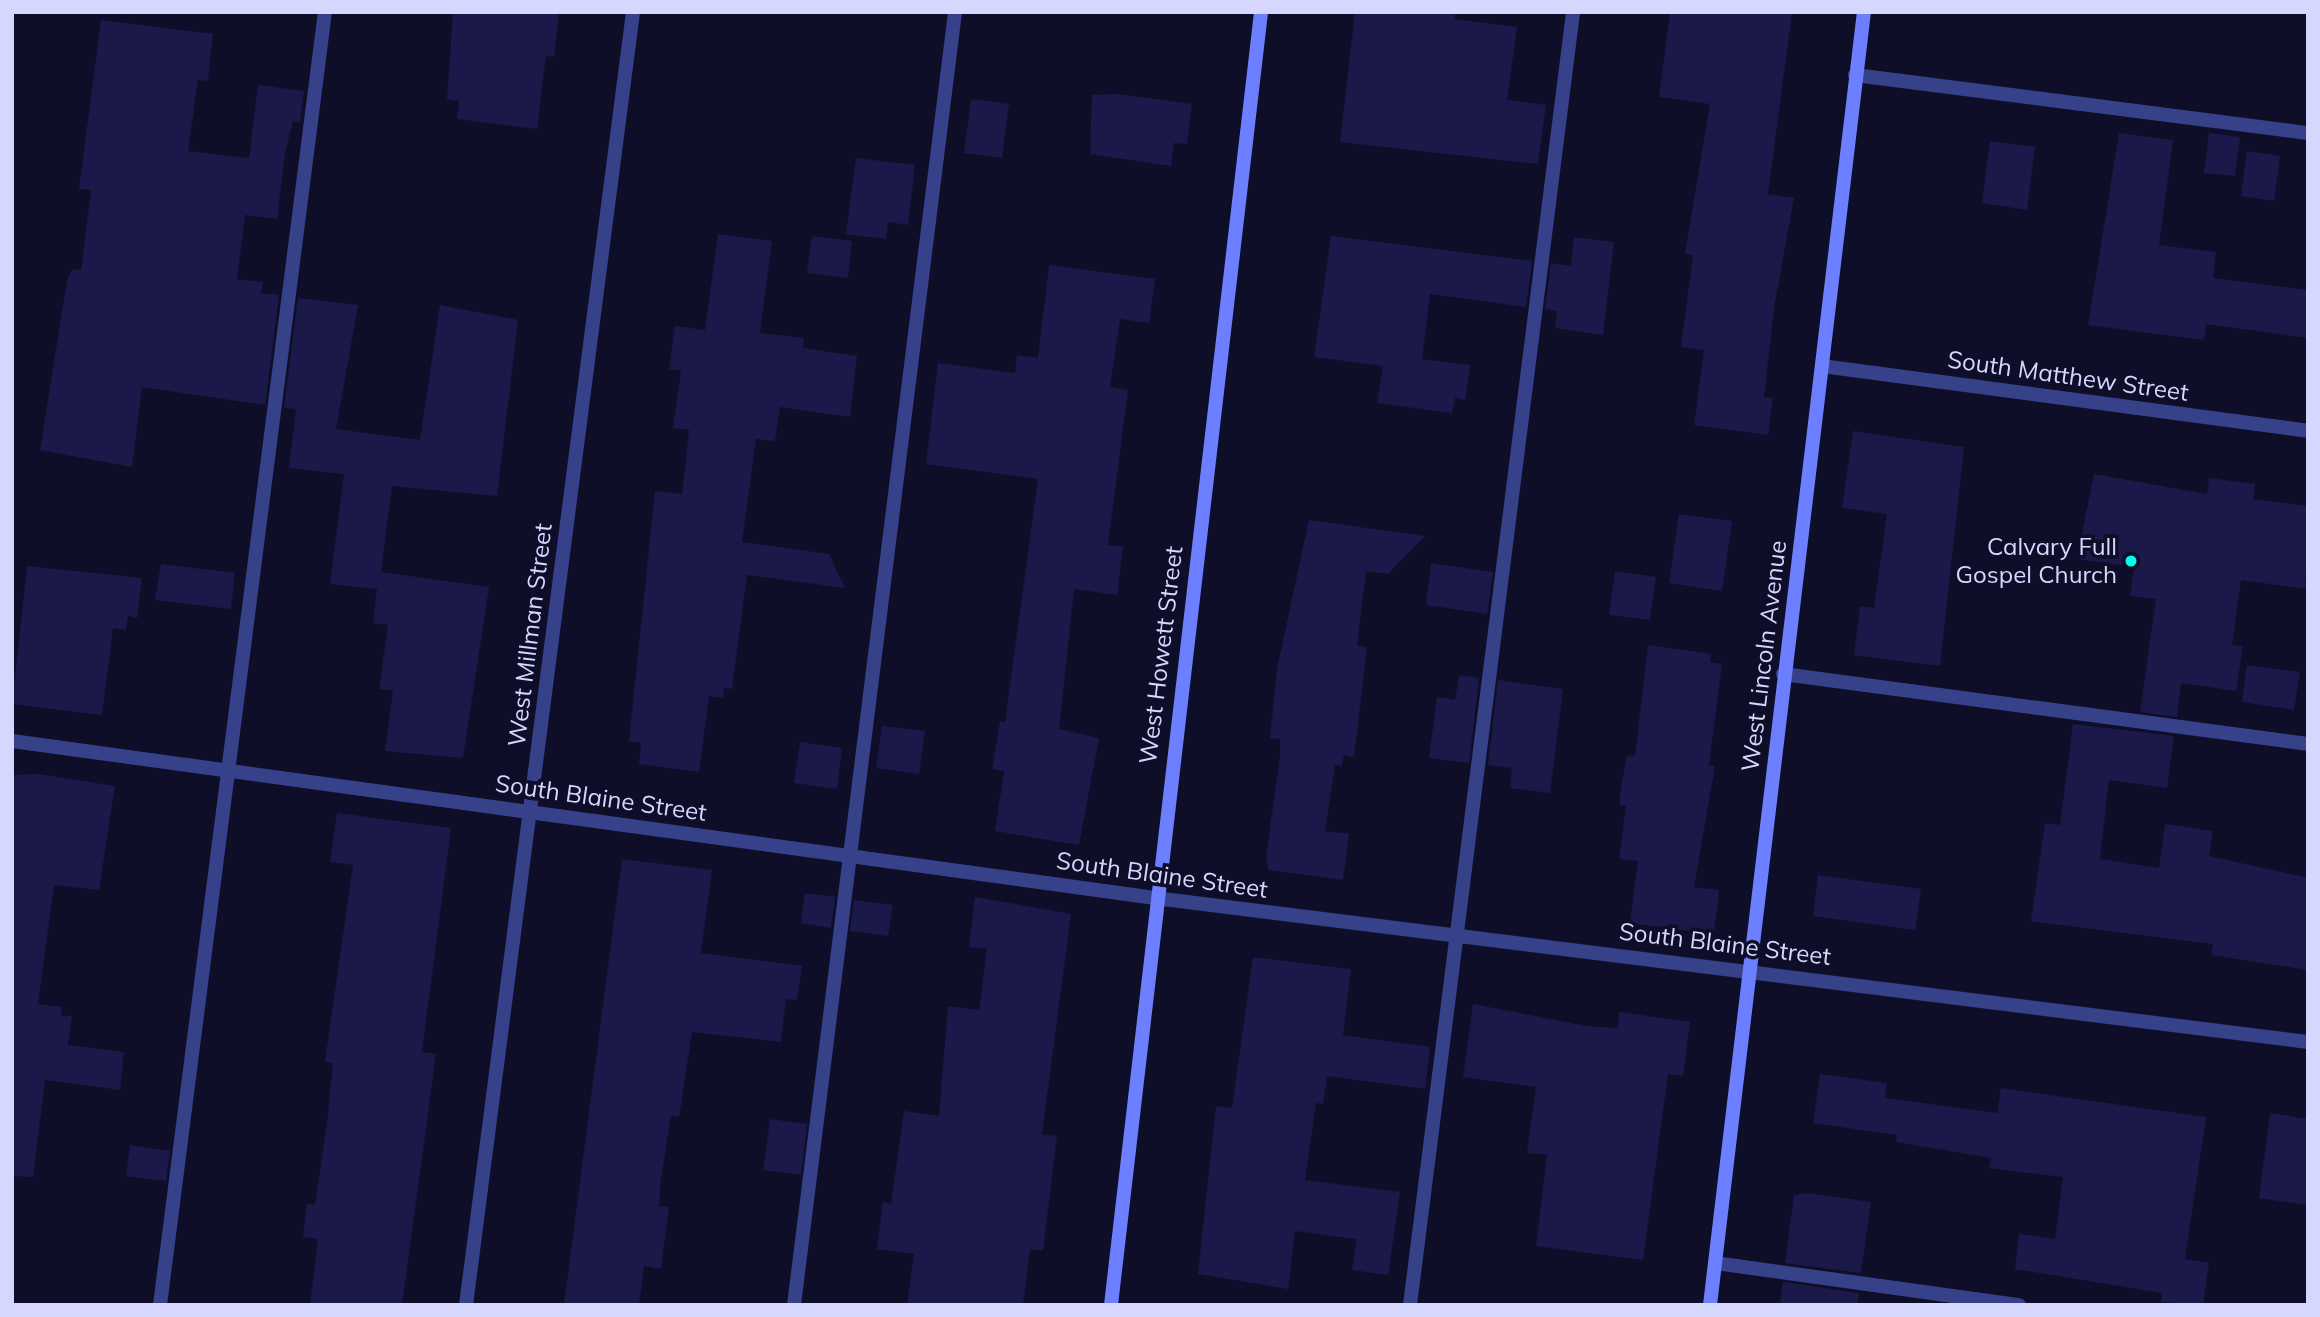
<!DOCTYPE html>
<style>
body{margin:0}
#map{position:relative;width:2320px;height:1317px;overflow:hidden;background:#0e0e28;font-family:Mulish,sans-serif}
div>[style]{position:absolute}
.building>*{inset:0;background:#1b194a}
.lane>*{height:14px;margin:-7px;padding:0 7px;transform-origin:7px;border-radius:7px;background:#374189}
.street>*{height:14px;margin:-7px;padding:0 7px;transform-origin:7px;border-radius:7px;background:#374189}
.secondary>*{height:14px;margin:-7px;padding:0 7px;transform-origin:7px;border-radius:7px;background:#6c80ff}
.dots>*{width:19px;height:19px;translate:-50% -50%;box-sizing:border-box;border:4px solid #0e0e28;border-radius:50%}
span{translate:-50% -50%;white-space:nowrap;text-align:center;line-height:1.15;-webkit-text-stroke:7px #0e0e28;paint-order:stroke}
.street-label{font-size:24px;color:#d5d7ff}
.poi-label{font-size:24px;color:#d5d7ff}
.right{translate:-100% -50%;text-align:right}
.frame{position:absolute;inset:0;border:14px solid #d5d7ff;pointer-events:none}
</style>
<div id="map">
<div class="building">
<div style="clip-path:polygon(453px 12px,559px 12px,554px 57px,546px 56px,537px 129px,457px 119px,459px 101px,447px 99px)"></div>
<div style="clip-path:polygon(1355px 12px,1455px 12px,1455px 19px,1517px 27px,1507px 100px,1546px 105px,1538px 164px,1340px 142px)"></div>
<div style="clip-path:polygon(1670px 12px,1792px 12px,1768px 194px,1794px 198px,1774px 308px,1764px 397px,1773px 398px,1768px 435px,1694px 425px,1704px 350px,1681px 347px,1693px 255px,1685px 254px,1710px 104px,1659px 97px)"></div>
<div style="clip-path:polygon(101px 20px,213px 34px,208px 81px,198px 80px,188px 151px,249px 158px,258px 85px,304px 91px,300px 122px,293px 121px,285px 153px,277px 219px,245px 215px,237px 279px,263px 282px,261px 293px,279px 295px,265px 405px,142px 387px,132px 467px,40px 450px,67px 281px,72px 269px,81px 270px,91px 190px,79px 189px)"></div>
<div style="clip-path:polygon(1117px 94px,1192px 104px,1187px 144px,1174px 143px,1171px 166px,1090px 154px,1092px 95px)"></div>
<div style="clip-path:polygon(971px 99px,1009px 104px,1002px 158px,964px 153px)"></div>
<div style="clip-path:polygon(2119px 133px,2173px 140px,2159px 245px,2216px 252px,2213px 278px,2308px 290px,2308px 338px,2206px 324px,2204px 340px,2088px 325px)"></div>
<div style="clip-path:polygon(2209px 133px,2240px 137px,2235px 176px,2204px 173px)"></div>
<div style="clip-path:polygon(1990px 141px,2035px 147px,2027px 210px,1982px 203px)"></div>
<div style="clip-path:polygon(2247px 151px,2280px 156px,2274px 201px,2241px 196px)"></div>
<div style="clip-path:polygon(856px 158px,915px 165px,908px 225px,888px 222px,886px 239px,846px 234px)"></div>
<div style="clip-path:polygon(718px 234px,772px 241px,760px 333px,804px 338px,803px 348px,857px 356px,850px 417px,780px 407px,775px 441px,756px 439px,742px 542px,829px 554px,845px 588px,747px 575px,732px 689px,724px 688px,723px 698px,709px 696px,699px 772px,639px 764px,641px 743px,629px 741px,655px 491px,682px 494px,689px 430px,673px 428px,681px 371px,669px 369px,675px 326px,705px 330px)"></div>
<div style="clip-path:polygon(812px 236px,852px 241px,848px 278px,807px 273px)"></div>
<div style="clip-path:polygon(1331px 236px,1532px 261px,1526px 307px,1430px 294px,1422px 359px,1470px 365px,1465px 400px,1455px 398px,1452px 413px,1377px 403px,1383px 366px,1314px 357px)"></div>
<div style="clip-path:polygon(1574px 237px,1614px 242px,1603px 335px,1555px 328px,1557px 311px,1545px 309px,1551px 263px,1571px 266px)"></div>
<div style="clip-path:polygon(1049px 265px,1155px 279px,1149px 323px,1120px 319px,1110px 387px,1128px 390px,1108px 545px,1123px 547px,1117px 595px,1074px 589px,1059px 729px,1099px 738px,1079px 845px,995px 831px,1004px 771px,992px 769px,1000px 721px,1005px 722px,1038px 479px,926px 464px,938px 363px,1015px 373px,1017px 355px,1038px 358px)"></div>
<div style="clip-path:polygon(298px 298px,358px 305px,336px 429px,420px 440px,440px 305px,518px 320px,497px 496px,392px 486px,381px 572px,489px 587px,463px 758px,385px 751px,393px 691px,379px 689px,388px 625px,373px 623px,377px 589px,330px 584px,344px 474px,289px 468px,296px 409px,284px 408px)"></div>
<div style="clip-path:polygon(1853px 431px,1964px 447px,1940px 666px,1854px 655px,1860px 606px,1874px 608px,1887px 514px,1842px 508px)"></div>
<div style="clip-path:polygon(2094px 474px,2207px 494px,2209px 478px,2255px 484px,2253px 499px,2308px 506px,2305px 589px,2241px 580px,2232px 645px,2243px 646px,2236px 691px,2181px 683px,2177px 717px,2140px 712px,2156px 599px,2130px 596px,2134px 567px,2077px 559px)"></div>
<div style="clip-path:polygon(1679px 514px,1732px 521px,1722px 591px,1669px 583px)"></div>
<div style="clip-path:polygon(1309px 520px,1425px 536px,1388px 574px,1366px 571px,1357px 646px,1367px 647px,1354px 757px,1344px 755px,1342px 766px,1335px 765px,1325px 831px,1349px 834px,1343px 880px,1268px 870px,1266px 856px,1280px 757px,1280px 739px,1270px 738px,1277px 669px)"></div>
<div style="clip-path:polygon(1431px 563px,1493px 572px,1487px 614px,1426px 605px)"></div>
<div style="clip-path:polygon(161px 564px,235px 573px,231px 609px,155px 600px)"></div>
<div style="clip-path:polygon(27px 566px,142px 578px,137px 618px,128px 616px,126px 630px,113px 628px,102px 715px,12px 704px)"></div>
<div style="clip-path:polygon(1615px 571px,1656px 577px,1650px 620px,1609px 615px)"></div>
<div style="clip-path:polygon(1648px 645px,1711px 654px,1710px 662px,1722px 664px,1709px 765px,1715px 766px,1694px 887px,1719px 890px,1714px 934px,1630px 923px,1638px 861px,1619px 859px,1626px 806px,1620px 805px,1620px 793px,1627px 755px,1635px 756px)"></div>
<div style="clip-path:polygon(2247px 665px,2300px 672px,2294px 710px,2242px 702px)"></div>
<div style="clip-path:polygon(1459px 675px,1479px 678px,1469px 763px,1429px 758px,1437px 697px,1455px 700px)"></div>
<div style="clip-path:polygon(1498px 680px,1563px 689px,1550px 793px,1510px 788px,1512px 768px,1488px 765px)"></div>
<div style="clip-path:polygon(2073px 724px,2174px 736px,2167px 788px,2109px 780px,2100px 859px,2159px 868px,2165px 824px,2213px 831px,2209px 856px,2308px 878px,2308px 970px,2211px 955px,2213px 944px,2031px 921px,2045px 823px,2060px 825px)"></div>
<div style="clip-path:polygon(882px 726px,925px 731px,919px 774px,876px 768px)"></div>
<div style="clip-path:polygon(800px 742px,842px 748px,837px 789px,794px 783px)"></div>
<div style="clip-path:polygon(38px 774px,115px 786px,99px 890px,54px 885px,38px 1004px,62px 1007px,61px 1015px,72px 1016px,68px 1045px,124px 1052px,120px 1090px,45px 1080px,33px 1177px,12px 1176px,12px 775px)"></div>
<div style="clip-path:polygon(337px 813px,451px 828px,422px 1052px,436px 1054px,402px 1305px,310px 1305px,318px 1239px,303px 1237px,307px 1204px,315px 1205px,327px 1123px,333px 1063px,325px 1062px,353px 865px,330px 862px)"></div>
<div style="clip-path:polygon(622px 859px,712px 870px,701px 953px,802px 966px,797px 1000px,786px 999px,781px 1042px,692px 1032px,679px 1117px,671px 1116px,661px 1178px,659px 1206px,669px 1207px,661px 1269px,644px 1266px,639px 1305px,564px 1305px)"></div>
<div style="clip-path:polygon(1818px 875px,1921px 889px,1915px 930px,1813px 916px)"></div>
<div style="clip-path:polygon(805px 893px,835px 897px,831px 928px,801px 923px)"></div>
<div style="clip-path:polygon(975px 897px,1071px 914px,1042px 1134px,1057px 1136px,1043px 1251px,1030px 1249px,1023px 1305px,907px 1305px,914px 1254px,877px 1249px,883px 1202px,891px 1204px,904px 1111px,939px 1116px,948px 1006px,979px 1010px,987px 949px,969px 947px)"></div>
<div style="clip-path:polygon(854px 900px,893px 905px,888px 936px,850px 931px)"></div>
<div style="clip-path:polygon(1253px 957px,1351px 969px,1343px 1035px,1430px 1047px,1425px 1089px,1327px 1076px,1323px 1104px,1316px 1103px,1305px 1180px,1400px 1192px,1388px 1275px,1352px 1270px,1357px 1239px,1295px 1231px,1288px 1289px,1198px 1274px,1216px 1106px,1232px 1108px)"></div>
<div style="clip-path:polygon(1473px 1004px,1586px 1026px,1618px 1028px,1619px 1012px,1690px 1022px,1683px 1076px,1668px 1074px,1643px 1260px,1536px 1246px,1547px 1155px,1527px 1153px,1536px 1087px,1463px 1077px)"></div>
<div style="clip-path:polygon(1820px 1074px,1887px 1083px,1885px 1098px,1997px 1113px,2001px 1088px,2206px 1117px,2185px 1259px,2209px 1263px,2203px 1305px,2161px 1302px,2162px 1293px,2015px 1269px,2019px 1234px,2055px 1239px,2063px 1177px,1989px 1168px,1991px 1158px,1896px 1142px,1897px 1135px,1813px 1123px)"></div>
<div style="clip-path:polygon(2270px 1113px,2308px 1119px,2308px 1205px,2259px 1198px)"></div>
<div style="clip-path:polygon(770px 1119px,807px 1124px,801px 1175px,763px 1170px)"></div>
<div style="clip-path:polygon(130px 1145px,170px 1151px,166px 1181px,126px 1176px)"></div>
<div style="clip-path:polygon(1808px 1193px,1871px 1202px,1861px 1273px,1785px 1263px,1794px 1195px)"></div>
<div style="clip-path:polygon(1783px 1282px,1859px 1293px,1857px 1305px,1780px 1305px)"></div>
</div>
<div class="lane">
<div style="left:1855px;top:75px;width:457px;rotate:7.3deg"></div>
<div style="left:1783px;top:674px;width:530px;rotate:7.59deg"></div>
<div style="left:1715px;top:1263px;width:307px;rotate:7.9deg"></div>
<div style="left:160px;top:1305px;width:1303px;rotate:-82.73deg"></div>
<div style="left:794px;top:1305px;width:1303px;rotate:-82.9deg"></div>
<div style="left:1410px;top:1305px;width:1303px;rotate:-82.81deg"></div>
</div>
<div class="street">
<div style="left:1822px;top:366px;width:490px;rotate:7.6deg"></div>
<div style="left:12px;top:741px;width:1154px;rotate:7.82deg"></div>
<div style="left:1155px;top:898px;width:1162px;rotate:7.12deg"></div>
<div style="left:466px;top:1305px;width:1304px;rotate:-82.64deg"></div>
</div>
<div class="secondary">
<div style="left:1111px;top:1305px;width:1302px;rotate:-83.38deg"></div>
<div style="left:1710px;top:1305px;width:1302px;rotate:-83.21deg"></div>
</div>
<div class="dots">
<div style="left:2131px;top:561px;background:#01ffef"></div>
</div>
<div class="street-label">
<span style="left:2068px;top:376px;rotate:8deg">South Matthew Street</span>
<span style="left:530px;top:635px;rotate:-83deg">West Millman Street</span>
<span style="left:1161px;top:655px;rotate:-83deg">West Howett Street</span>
<span style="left:1764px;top:656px;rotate:-83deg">West Lincoln Avenue</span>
<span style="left:601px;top:798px;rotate:8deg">South Blaine Street</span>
<span style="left:1162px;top:875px;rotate:8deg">South Blaine Street</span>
<span style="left:1725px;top:944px;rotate:7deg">South Blaine Street</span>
</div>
<div class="poi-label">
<span class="right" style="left:2117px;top:561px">Calvary Full<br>Gospel Church</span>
</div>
<div class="frame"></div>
</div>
